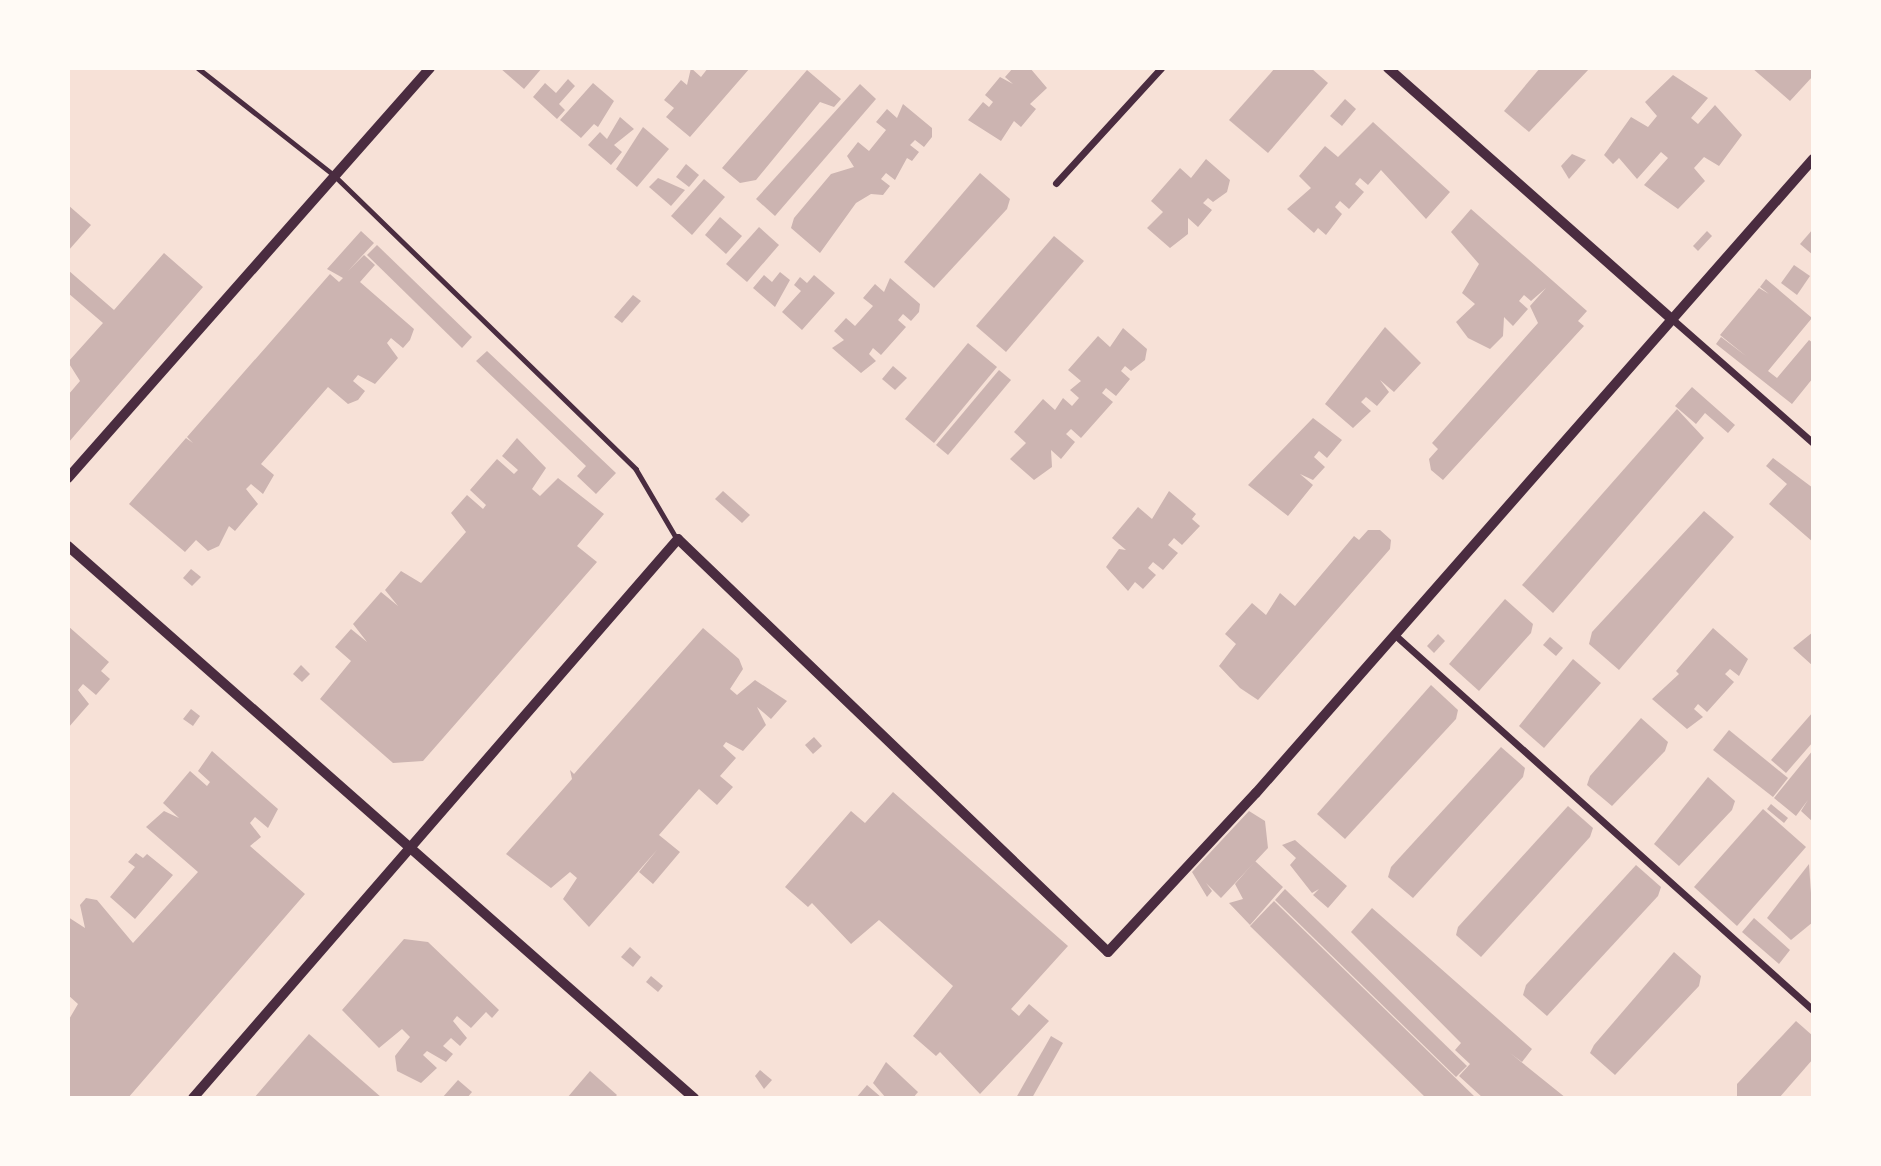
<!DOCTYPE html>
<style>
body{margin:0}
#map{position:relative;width:1881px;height:1166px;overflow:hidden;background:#f7e1d7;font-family:"Work Sans",sans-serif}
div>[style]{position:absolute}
.building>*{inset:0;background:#ccb4b1}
.service>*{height:4.5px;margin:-2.25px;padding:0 2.25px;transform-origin:2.25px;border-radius:2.25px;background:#4a2c40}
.minor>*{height:7px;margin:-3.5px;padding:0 3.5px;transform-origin:3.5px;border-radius:3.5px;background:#4a2c40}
.tertiary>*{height:10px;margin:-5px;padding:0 5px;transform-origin:5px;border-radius:5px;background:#4a2c40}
span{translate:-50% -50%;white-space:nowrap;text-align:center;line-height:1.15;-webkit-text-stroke:7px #fffaf5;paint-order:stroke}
.frame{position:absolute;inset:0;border:70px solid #fffaf5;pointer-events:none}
</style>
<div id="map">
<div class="building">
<div style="clip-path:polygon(500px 68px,542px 68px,524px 89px)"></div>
<div style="clip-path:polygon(691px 68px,701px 77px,708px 68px,750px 68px,690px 137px,666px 117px,674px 108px,664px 100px,681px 80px,687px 85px)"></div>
<div style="clip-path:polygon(1013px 68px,1030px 68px,1047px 88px,1030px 104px,1036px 109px,1021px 127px,1014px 121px,1001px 141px,968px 120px,983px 102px,989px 107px,993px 102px,985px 95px,1000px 77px,1013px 84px,1005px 77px)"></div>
<div style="clip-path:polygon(1275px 68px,1311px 68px,1328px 83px,1268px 153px,1229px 120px)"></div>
<div style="clip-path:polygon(1540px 68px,1590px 68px,1529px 132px,1504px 111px)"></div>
<div style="clip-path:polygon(1752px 68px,1813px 68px,1813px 76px,1790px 101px)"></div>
<div style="clip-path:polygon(807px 70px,841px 99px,834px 107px,820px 102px,756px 180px,740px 183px,722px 168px)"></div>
<div style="clip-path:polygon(1673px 75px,1708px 98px,1691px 118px,1698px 124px,1715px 105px,1742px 135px,1719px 166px,1704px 157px,1694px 168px,1705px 181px,1678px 209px,1644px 185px,1668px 158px,1661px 152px,1637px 179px,1619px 158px,1613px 164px,1604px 155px,1631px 117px,1648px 127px,1657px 116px,1645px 102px)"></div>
<div style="clip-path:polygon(568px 79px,575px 86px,559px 104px,565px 110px,557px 119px,533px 97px,545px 83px,556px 93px)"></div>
<div style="clip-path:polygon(593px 83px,614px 101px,598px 127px,594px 124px,581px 138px,560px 120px)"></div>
<div style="clip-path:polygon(860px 84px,876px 99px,775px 216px,756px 199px)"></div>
<div style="clip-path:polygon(1345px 99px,1356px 109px,1342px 126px,1330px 116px)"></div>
<div style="clip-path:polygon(903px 104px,932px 128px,932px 137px,924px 147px,915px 140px,910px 145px,919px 152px,912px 161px,907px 158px,895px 180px,886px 173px,881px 179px,890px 186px,883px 195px,871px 194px,856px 203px,820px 253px,791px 228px,794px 218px,831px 174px,854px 167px,847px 156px,858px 142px,869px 151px,886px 130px,876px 122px,887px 109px,897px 118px)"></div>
<div style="clip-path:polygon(620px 117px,634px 129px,614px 145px,622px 152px,611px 165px,588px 145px,600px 132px,607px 139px)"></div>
<div style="clip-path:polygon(1373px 122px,1450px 192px,1426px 219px,1381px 170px,1368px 185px,1360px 178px,1355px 184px,1364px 192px,1349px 209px,1340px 201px,1335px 207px,1342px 214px,1326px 235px,1318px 228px,1314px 233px,1287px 209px,1311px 188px,1299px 176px,1325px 146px,1338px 157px)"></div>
<div style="clip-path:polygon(643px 127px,669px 149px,637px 187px,616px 169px)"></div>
<div style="clip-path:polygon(1572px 154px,1586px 160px,1569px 179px,1561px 166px)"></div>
<div style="clip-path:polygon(1206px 159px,1230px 180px,1227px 192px,1213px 202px,1208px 198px,1203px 203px,1212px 210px,1198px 227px,1188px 218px,1188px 234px,1170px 248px,1147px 228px,1163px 212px,1151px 201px,1180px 168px,1191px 178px)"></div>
<div style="clip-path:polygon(686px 164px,699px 175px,689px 187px,676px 177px)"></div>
<div style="clip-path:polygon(980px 173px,1010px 199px,1007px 209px,934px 288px,904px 262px)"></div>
<div style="clip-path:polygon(658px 178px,685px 190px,671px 206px,649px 187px)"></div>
<div style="clip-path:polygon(704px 179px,725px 197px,692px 235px,671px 216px)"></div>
<div style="clip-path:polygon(68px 205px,91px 225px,68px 251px)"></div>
<div style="clip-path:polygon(1471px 209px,1587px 311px,1578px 321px,1584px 326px,1443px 480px,1431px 470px,1429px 459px,1438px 449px,1432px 443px,1538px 323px,1530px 306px,1546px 288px,1531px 301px,1524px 295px,1519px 301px,1528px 309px,1513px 326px,1504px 317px,1503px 336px,1490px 349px,1468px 338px,1456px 322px,1475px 304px,1462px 293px,1479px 264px,1451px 232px)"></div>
<div style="clip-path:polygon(720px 217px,742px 236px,726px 254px,705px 235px)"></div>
<div style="clip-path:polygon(759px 227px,779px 245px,747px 282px,726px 264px)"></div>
<div style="clip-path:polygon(1813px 229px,1813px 255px,1800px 244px)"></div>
<div style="clip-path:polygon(361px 231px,374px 243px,348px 271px,364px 255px,375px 265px,360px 282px,414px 329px,410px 340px,403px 348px,391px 338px,387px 343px,398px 358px,375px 384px,358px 375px,353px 381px,365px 391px,358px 400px,348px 404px,328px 387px,261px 464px,274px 475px,263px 494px,251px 484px,246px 489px,258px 504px,250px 513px,235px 531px,229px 526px,219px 546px,208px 551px,196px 540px,185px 552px,129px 504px,186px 438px,193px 443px,187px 437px,330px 274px,339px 282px,343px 278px,327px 269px)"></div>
<div style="clip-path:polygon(1707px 231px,1712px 236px,1698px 251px,1693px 246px)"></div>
<div style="clip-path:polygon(1054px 236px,1084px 261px,1006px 352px,976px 326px)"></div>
<div style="clip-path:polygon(377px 245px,472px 337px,462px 348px,367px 255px)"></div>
<div style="clip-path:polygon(164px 253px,203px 287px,68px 443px,68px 395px,80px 381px,68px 362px,103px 323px,68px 293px,68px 270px,114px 310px)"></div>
<div style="clip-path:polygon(1794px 265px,1810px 276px,1797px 295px,1781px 283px)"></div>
<div style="clip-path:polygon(780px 272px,790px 280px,775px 307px,753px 288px,764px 275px,772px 282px)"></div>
<div style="clip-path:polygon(814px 275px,835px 293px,802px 330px,782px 312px,801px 291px,794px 285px,800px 277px,807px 283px)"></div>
<div style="clip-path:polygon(890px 278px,920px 304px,919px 312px,911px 321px,903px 314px,898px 320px,906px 327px,881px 355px,873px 348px,869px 354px,876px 361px,861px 373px,832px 348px,844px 340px,834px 331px,846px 318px,855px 326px,873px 306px,863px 298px,875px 284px,884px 292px)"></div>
<div style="clip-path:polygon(1766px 279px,1812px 318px,1768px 371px,1777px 378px,1809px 340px,1813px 343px,1813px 378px,1792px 404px,1716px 344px,1721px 337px,1746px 356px,1720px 335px,1759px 288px,1769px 294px,1760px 287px)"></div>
<div style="clip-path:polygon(633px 295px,641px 301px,622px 323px,614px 317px)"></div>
<div style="clip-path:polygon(1385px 327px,1421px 363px,1394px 392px,1380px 380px,1389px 392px,1377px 406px,1366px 397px,1361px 402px,1371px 411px,1353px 428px,1325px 404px)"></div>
<div style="clip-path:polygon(1123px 328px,1147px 349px,1145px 360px,1131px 371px,1125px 366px,1121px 371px,1130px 379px,1116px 396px,1106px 388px,1102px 393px,1113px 402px,1081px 438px,1071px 429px,1066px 434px,1075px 442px,1061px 459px,1051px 450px,1052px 467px,1034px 480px,1010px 459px,1026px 443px,1014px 432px,1043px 399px,1055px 410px,1063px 398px,1072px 406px,1079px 398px,1070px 390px,1081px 381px,1068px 370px,1098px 336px,1110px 347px)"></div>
<div style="clip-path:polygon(968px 343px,997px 367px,934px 443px,905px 419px)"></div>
<div style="clip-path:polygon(487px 351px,616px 473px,596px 494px,577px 476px,586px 466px,476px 361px)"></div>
<div style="clip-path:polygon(893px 366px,907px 378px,895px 390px,882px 379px)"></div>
<div style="clip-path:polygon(999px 370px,1011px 380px,948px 455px,936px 445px)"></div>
<div style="clip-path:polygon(1692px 387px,1735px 425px,1728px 433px,1705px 413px,1696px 424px,1675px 406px)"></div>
<div style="clip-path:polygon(1677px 409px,1704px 438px,1553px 613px,1522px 585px)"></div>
<div style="clip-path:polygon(1313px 418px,1342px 440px,1327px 458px,1319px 451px,1314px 457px,1325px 467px,1313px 480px,1300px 474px,1313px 485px,1288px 516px,1248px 485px)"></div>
<div style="clip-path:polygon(517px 438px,546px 468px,532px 489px,540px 496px,558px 478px,604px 514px,577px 546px,597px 562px,423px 761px,393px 763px,320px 699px,351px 661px,335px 647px,351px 629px,367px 642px,353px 624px,381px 592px,398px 606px,385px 590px,401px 571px,421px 583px,466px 532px,451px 513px,467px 495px,483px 509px,486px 505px,470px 490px,497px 459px,514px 474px,518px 470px,502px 456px)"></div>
<div style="clip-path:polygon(1773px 458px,1813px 488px,1813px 542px,1769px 504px,1787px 484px,1766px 466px)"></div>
<div style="clip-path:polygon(723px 491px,750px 515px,742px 523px,715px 499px)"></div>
<div style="clip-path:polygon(1169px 491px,1196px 514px,1192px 519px,1200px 526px,1182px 545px,1174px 538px,1168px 545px,1178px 553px,1163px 570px,1153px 562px,1148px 568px,1156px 575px,1143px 589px,1135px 582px,1128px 591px,1106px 567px,1119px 549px,1126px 550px,1112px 538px,1138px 507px,1152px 519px)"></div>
<div style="clip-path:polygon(1704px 511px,1734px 537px,1619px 670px,1589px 644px,1592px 632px)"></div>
<div style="clip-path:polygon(1368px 530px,1380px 530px,1391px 540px,1390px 549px,1258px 700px,1240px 688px,1219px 666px,1236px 644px,1225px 634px,1252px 603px,1266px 615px,1280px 593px,1295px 606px,1354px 536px,1359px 540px)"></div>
<div style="clip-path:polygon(191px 569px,201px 577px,192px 586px,183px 578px)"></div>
<div style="clip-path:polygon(1505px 599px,1533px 624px,1531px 633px,1479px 691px,1449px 664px)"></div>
<div style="clip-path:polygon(1813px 624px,1813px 666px,1793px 648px,1813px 632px)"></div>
<div style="clip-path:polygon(68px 626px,109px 662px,101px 671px,110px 679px,96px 695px,83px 684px,78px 690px,89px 704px,68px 728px)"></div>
<div style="clip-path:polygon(703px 628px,739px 659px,743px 669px,730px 689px,737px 695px,755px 680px,787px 701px,771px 719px,757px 707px,766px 725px,743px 751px,726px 742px,723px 746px,736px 758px,720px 776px,733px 787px,717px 805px,699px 789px,659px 835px,680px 852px,653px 884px,639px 872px,657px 850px,589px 927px,563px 899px,577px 878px,570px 872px,551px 888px,506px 854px,572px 779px,570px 770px,574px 774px)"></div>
<div style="clip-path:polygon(1713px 628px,1748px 659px,1739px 676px,1730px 669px,1725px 674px,1734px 682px,1707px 712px,1698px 704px,1694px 709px,1703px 717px,1687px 729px,1652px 699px,1679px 674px,1676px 671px)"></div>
<div style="clip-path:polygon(1438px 634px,1445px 641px,1434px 653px,1427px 646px)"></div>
<div style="clip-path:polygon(1550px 637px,1563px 648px,1556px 656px,1543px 645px)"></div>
<div style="clip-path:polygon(1573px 659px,1601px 683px,1544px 748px,1519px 726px)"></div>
<div style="clip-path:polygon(301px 665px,310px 674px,302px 682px,293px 674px)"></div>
<div style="clip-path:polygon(1431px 685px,1458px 710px,1456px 719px,1345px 839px,1317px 814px)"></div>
<div style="clip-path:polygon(191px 709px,200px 716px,193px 726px,183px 719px)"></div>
<div style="clip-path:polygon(1813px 712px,1813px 742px,1786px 773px,1771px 760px)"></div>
<div style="clip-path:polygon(1641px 718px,1668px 742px,1665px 751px,1612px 806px,1587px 785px,1590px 776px)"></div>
<div style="clip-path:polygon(1729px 730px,1788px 778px,1773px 797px,1713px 750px)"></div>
<div style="clip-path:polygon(814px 737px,822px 746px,813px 754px,805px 745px)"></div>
<div style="clip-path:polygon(1501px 747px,1525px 768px,1523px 777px,1413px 898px,1388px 877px,1391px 867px)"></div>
<div style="clip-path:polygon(1813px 750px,1813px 822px,1801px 811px,1808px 800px,1796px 816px,1774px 798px)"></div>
<div style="clip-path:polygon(212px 751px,278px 809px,268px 828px,255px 817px,250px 823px,261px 837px,250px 846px,305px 894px,128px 1098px,68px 1098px,68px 1021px,78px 1004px,68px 995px,68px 917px,85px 928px,80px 905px,86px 898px,97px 900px,133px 943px,198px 872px,146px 827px,164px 811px,179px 818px,163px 803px,190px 771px,207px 786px,210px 782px,198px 771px)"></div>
<div style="clip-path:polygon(1708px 777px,1735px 801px,1732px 810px,1679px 866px,1654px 844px)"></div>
<div style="clip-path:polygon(893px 792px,1068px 946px,1011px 1009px,1019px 1016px,1029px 1004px,1049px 1021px,980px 1094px,940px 1052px,936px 1056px,913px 1036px,953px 986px,879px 920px,851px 944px,812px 903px,808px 907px,785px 887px,851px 811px,865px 823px)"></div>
<div style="clip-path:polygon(1771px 804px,1788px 818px,1784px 823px,1767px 809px)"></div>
<div style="clip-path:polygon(1568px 806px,1593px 828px,1590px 837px,1481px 957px,1456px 935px,1458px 927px)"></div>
<div style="clip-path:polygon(1763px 809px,1806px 847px,1737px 926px,1694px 887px)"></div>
<div style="clip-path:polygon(1249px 811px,1265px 821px,1268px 848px,1221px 898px,1206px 883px,1212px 891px,1207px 897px,1192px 872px)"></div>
<div style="clip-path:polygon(1295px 840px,1347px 886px,1328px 908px,1313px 895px,1319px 889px,1312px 893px,1290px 865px,1296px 858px,1282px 845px)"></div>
<div style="clip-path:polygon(136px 853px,143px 858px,147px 854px,173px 875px,135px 919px,110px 897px,135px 867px,128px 862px)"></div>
<div style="clip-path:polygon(1255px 861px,1283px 887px,1250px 925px,1229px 903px,1243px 899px,1235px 884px)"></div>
<div style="clip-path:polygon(1809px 864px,1813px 922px,1791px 940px,1767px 918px)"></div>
<div style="clip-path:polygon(1636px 865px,1661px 887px,1658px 896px,1547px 1016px,1523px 995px,1526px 985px)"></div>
<div style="clip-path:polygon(1285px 889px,1467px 1066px,1456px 1077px,1275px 900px)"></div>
<div style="clip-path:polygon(1274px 901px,1476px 1098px,1426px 1098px,1250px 926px)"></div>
<div style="clip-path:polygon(1372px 908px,1532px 1049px,1522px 1062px,1510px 1053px,1566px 1098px,1483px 1098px,1459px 1076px,1470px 1064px,1455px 1050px,1461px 1043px,1351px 932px)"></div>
<div style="clip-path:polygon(1754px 918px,1790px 950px,1779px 964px,1742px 932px)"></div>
<div style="clip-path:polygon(404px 939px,428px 942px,499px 1010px,492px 1018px,486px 1012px,471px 1028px,457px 1016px,453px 1021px,467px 1038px,460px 1046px,451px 1038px,443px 1046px,453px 1054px,446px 1062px,427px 1051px,423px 1055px,437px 1068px,421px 1083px,397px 1071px,395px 1056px,410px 1037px,402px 1029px,379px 1048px,342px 1010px)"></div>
<div style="clip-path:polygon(630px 947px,641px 957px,633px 967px,621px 957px)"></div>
<div style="clip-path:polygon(1674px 952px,1701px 976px,1699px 986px,1615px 1075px,1590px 1053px,1594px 1045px)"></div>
<div style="clip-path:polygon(651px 976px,663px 986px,658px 992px,646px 982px)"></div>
<div style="clip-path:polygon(1796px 1021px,1813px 1036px,1813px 1059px,1779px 1098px,1737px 1098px,1737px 1084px)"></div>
<div style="clip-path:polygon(309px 1034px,382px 1098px,254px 1098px)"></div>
<div style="clip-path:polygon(1051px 1036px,1063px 1043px,1032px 1098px,1016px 1098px)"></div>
<div style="clip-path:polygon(886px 1062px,918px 1092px,913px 1098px,886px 1098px,873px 1083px)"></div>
<div style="clip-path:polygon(760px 1070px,772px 1080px,764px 1089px,755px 1076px)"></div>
<div style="clip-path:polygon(590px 1071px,617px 1095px,614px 1098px,567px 1098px)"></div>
<div style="clip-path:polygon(458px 1080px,472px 1092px,467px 1098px,442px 1098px)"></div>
<div style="clip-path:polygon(867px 1085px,882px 1098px,856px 1098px)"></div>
</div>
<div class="service">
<div style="left:198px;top:68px;width:174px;rotate:38.2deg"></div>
<div style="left:335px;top:176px;width:420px;rotate:44.2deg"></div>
<div style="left:636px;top:469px;width:81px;rotate:59.6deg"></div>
</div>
<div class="minor">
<div style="left:1056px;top:183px;width:156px;rotate:-47.6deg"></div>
<div style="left:1672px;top:319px;width:188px;rotate:41.3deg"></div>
<div style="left:1395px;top:635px;width:562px;rotate:41.9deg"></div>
</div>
<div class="tertiary">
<div style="left:1388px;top:68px;width:379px;rotate:41.5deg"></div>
<div style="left:68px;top:478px;width:547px;rotate:-48.56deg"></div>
<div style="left:68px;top:546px;width:835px;rotate:41.41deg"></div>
<div style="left:193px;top:1098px;width:740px;rotate:-49.05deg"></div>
<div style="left:678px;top:539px;width:596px;rotate:43.84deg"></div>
<div style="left:1108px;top:952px;width:217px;rotate:-47.1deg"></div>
<div style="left:1256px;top:793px;width:844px;rotate:-48.7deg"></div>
</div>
<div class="frame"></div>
</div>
